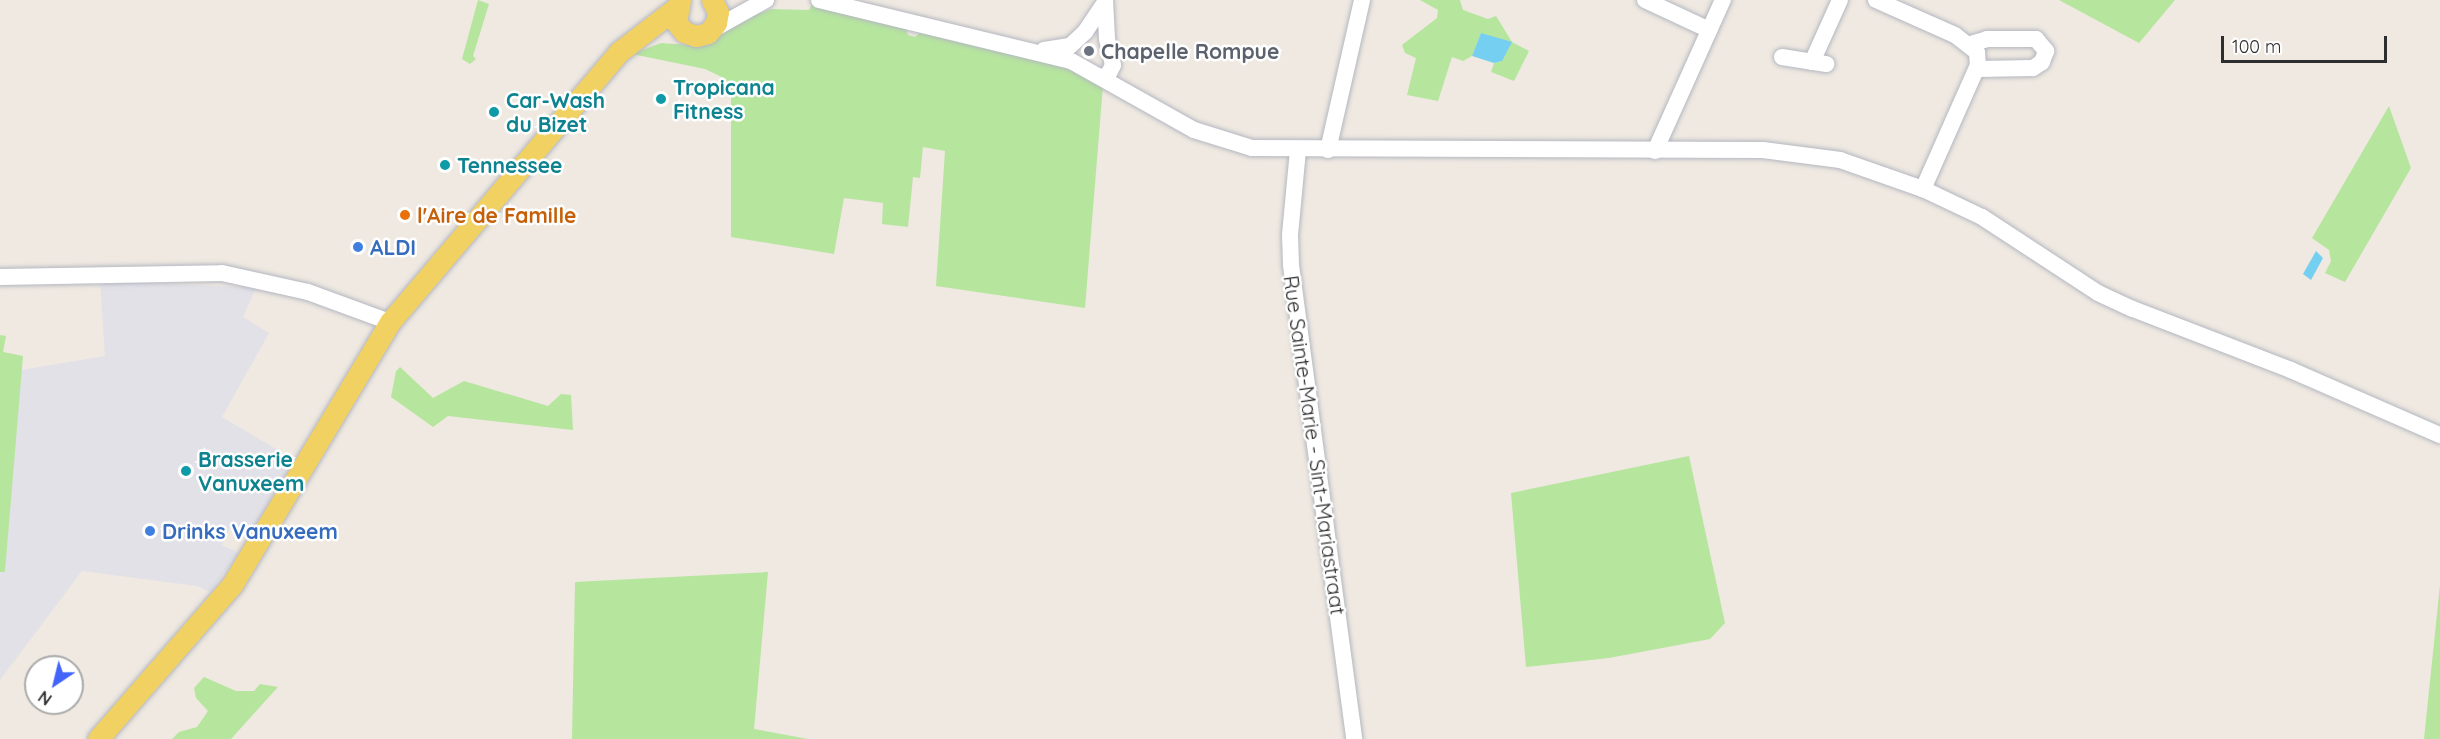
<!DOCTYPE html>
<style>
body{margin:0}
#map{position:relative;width:2440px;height:739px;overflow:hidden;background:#efe9e1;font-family:Quicksand,sans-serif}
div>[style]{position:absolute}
.industrial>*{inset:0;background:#e3e1e8}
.green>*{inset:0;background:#b6e59e}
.water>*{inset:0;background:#75cff0}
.roads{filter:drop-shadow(0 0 2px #b4b7c1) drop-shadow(0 0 2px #b4b7c1)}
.minor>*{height:16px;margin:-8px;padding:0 8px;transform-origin:8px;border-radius:8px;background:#fff}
.major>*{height:21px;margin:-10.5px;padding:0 10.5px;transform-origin:10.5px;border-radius:10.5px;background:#f2d163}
.dots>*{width:16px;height:16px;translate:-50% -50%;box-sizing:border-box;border:3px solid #fff;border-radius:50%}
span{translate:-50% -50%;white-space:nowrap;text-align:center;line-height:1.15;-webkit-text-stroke:5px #fff;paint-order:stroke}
.worship-label{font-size:21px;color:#5b616d;font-weight:700}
.left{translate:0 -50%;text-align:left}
.culture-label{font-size:21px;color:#0d838f;font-weight:700}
.food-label{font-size:21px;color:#c56008;font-weight:700}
.shop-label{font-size:21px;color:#366cbe;font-weight:700}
.street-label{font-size:21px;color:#2e2e2e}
.north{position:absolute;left:24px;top:655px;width:60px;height:60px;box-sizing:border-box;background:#fff;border:2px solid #ababab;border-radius:50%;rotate:215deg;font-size:16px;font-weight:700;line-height:24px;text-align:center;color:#2e2e2e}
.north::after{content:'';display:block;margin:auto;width:21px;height:27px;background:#4264fb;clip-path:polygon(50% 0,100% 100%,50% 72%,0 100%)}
.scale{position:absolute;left:2221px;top:36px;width:166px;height:27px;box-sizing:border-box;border:3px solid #2e2e2e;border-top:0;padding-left:8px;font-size:18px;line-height:21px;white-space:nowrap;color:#2e2e2e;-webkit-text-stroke:4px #fff;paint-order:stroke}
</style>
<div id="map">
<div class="industrial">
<div style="clip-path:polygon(100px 281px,256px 288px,243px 317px,269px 333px,222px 417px,283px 453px,280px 461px,289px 467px,249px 536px,230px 527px,222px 545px,239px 553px,210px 592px,197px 586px,82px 571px,0 680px,0 572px,5px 572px,21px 370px,105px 356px)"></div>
</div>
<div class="green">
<div style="clip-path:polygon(478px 0,489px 4px,473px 56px,476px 59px,470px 64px,462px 59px)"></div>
<div style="clip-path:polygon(1420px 0,1460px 0,1463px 10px,1488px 19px,1496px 16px,1512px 42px,1529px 51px,1514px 81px,1491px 72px,1494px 63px,1502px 61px,1481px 33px,1472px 56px,1463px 61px,1452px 57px,1438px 101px,1407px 95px,1416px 58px,1405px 53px,1402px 45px,1437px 18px,1438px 10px)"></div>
<div style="clip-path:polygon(2059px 0,2175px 0,2139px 43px)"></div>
<div style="clip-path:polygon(812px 4px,905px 24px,908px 35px,915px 37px,923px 30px,1064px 65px,1103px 85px,1085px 308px,936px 286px,945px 151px,923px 147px,920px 178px,913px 177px,908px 227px,882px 224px,883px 203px,844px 198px,834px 254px,731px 237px,731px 92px,726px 79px,705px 69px,632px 54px,661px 43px,703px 46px,752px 16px,772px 9px,809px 10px)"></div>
<div style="clip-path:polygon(2389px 106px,2411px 168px,2345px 282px,2325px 273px,2331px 261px,2329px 250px,2312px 238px)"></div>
<div style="clip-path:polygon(0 335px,6px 336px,3px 352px,23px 356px,5px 572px,0 572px)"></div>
<div style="clip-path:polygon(400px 367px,433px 398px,464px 381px,548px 406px,561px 394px,571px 395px,573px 430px,448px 416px,433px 427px,391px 397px,396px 371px)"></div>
<div style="clip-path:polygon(1689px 456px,1725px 623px,1710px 639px,1609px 658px,1526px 667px,1511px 493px)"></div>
<div style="clip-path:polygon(768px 572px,754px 729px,808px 739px,572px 739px,575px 582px)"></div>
<div style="clip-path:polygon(2440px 585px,2440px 739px,2424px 739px)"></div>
<div style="clip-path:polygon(204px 677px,236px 691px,254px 691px,260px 684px,278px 687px,231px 739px,172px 739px,179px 732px,197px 727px,208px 711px,196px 698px,194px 688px)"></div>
</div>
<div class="water">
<div style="clip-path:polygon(1481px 33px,1512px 42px,1502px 61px,1494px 63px,1472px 56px)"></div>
<div style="clip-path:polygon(2316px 251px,2323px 258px,2311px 280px,2303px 274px)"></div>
</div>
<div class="roads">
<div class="minor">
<div style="left:819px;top:0;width:259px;rotate:13.6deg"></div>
<div style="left:1071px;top:61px;width:141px;rotate:29.3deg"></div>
<div style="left:1194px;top:130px;width:61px;rotate:17.2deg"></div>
<div style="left:1252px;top:148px;width:511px;rotate:0.22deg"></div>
<div style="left:1763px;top:150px;width:78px;rotate:7.4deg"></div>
<div style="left:1840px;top:160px;width:88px;rotate:19.3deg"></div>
<div style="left:1923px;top:189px;width:65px;rotate:25.4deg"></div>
<div style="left:1982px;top:217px;width:139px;rotate:33.2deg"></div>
<div style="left:2098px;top:293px;width:38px;rotate:25deg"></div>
<div style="left:2133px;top:309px;width:169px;rotate:21.1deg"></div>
<div style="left:2291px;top:370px;width:163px;rotate:23.6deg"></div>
<div style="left:1645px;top:0;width:71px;rotate:25.1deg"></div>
<div style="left:1876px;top:0;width:86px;rotate:23.9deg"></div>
<div style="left:1955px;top:35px;width:28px;rotate:38deg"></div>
<div style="left:1977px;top:52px;width:13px;rotate:86deg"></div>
<div style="left:1978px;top:65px;width:136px;rotate:113.9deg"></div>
<div style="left:712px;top:30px;width:62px;rotate:-29.1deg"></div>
<div style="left:1971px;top:44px;width:17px;rotate:-17deg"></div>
<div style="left:1987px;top:39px;width:49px"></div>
<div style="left:2036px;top:39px;width:16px;rotate:50deg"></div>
<div style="left:2046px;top:51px;width:12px;rotate:110deg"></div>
<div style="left:2042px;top:62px;width:11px;rotate:146deg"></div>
<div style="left:2033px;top:68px;width:56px;rotate:179deg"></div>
<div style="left:1044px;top:50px;width:26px;rotate:-9deg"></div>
<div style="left:1070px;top:46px;width:21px;rotate:-43deg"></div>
<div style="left:1085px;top:32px;width:34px;rotate:-56deg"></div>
<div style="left:1782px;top:57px;width:45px;rotate:9deg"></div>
<div style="left:1812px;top:62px;width:68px;rotate:-65.7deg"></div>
<div style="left:1101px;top:77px;width:7px;rotate:-16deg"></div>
<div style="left:1108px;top:75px;width:11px;rotate:-63deg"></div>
<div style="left:1113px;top:65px;width:28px;rotate:-103deg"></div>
<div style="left:1107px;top:38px;width:37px;rotate:-93deg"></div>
<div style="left:1298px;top:150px;width:85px;rotate:95.4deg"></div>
<div style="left:1290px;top:235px;width:30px;rotate:88deg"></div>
<div style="left:1291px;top:265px;width:478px;rotate:82.4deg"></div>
<div style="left:1328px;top:150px;width:154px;rotate:-77.2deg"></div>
<div style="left:1655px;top:151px;width:166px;rotate:-65.8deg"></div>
<div style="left:0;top:277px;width:222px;rotate:-1deg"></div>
<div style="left:222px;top:273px;width:88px;rotate:12.5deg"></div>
<div style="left:308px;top:292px;width:87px;rotate:20.1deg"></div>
</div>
<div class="major">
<div style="left:680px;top:0;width:22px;rotate:100deg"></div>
<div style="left:676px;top:22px;width:13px;rotate:51deg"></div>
<div style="left:684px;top:32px;width:13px;rotate:18deg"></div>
<div style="left:696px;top:36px;width:12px;rotate:-14deg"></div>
<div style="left:708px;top:33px;width:13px;rotate:-51deg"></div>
<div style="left:716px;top:23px;width:11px;rotate:-80deg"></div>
<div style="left:718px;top:12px;width:13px;rotate:-117deg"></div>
<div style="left:98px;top:739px;width:204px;rotate:-49deg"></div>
<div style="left:232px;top:585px;width:307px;rotate:-59deg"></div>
<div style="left:390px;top:322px;width:354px;rotate:-49.7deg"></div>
<div style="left:619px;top:52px;width:72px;rotate:-37.7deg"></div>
</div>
</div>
<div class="dots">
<div style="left:1089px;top:51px;background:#6b7280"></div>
<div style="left:661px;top:99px;background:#0f9aa8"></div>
<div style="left:494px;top:112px;background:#0f9aa8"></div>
<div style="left:445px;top:165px;background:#0f9aa8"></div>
<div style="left:405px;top:215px;background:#e8710a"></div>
<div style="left:358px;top:247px;background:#3f7fe0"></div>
<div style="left:186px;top:471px;background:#0f9aa8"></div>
<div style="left:150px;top:531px;background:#3f7fe0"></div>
</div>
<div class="worship-label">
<span class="left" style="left:1101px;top:51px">Chapelle Rompue</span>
</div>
<div class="culture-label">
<span class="left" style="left:673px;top:99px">Tropicana<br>Fitness</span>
<span class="left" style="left:506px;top:112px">Car-Wash<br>du Bizet</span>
<span class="left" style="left:457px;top:165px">Tennessee</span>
<span class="left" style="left:198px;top:471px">Brasserie<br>Vanuxeem</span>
</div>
<div class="food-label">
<span class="left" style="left:417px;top:215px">l'Aire de Famille</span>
</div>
<div class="shop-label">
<span class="left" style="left:370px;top:247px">ALDI</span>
<span class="left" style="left:162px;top:531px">Drinks Vanuxeem</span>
</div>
<div class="street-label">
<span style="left:1315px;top:445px;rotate:82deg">Rue Sainte-Marie - Sint-Mariastraat</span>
</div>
<div class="north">N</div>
<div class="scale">100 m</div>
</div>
